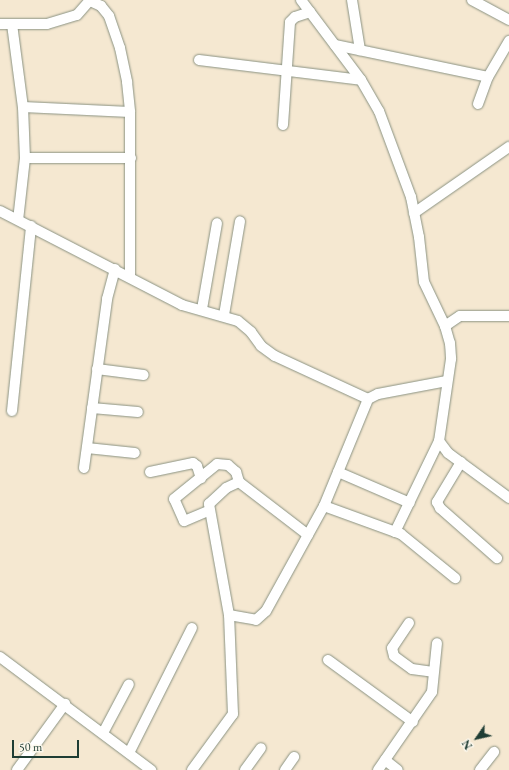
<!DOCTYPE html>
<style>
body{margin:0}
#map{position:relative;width:509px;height:770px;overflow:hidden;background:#f5e8d1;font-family:"EB Garamond",serif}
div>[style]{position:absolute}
.roads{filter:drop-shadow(0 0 1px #8a9282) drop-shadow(0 0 1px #8a9282)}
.minor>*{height:10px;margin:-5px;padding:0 5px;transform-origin:5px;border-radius:5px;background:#fff}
span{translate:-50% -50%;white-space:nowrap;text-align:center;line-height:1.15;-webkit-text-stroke:4px #fbf7ec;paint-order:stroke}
.north{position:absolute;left:457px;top:718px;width:40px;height:40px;-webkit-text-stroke:3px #fbf7ec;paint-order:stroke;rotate:236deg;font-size:11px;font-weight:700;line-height:16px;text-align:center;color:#1f3d34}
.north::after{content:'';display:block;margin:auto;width:14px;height:18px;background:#1f3d34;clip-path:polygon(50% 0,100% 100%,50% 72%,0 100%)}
.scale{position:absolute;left:12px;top:740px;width:67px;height:18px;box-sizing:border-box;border:2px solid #1f3d34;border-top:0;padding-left:5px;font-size:12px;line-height:14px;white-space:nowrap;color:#1f3d34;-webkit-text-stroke:3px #fbf7ec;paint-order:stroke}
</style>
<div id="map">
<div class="roads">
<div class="minor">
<div style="left:301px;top:0;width:100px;rotate:53.1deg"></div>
<div style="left:361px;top:80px;width:36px;rotate:60deg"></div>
<div style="left:379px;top:111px;width:92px;rotate:69.6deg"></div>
<div style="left:411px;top:197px;width:41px;rotate:78.7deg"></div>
<div style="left:419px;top:237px;width:45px;rotate:83.7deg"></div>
<div style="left:424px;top:282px;width:49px;rotate:64.5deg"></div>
<div style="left:445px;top:326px;width:18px;rotate:74deg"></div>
<div style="left:450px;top:343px;width:16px;rotate:86deg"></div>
<div style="left:451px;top:359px;width:83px;rotate:98.3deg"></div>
<div style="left:439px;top:441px;width:15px;rotate:53deg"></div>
<div style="left:448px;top:453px;width:76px;rotate:36.4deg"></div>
<div style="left:352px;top:0;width:51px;rotate:80.9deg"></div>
<div style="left:472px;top:0;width:42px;rotate:28.4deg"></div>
<div style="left:90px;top:1px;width:12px;rotate:24deg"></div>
<div style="left:101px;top:6px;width:13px;rotate:51deg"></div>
<div style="left:109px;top:16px;width:34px;rotate:71deg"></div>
<div style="left:120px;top:48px;width:35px;rotate:78deg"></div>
<div style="left:127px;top:82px;width:30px;rotate:84deg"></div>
<div style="left:130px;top:112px;width:165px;rotate:90deg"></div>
<div style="left:0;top:24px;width:47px"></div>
<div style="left:47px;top:24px;width:31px;rotate:-17deg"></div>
<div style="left:77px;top:15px;width:20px;rotate:-49deg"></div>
<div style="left:12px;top:24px;width:84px;rotate:82.5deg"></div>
<div style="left:23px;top:107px;width:51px;rotate:87.8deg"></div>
<div style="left:25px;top:158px;width:62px;rotate:96.4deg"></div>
<div style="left:335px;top:45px;width:156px;rotate:11.8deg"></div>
<div style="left:199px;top:60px;width:163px;rotate:7deg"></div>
<div style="left:478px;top:104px;width:29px;rotate:-70deg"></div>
<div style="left:488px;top:77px;width:42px;rotate:-59.7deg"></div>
<div style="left:23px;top:107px;width:107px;rotate:2.7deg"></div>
<div style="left:283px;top:125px;width:103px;rotate:-86.1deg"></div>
<div style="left:290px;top:22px;width:7px;rotate:-45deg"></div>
<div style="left:295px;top:17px;width:16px;rotate:-18deg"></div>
<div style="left:25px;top:158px;width:106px"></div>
<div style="left:0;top:211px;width:205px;rotate:27.3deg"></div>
<div style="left:182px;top:305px;width:58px;rotate:15.9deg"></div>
<div style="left:238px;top:321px;width:17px;rotate:40deg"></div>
<div style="left:251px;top:332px;width:17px;rotate:54deg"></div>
<div style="left:261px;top:346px;width:17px;rotate:36deg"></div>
<div style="left:275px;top:356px;width:102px;rotate:24.8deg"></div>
<div style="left:414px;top:213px;width:116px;rotate:-34.8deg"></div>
<div style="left:202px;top:309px;width:87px;rotate:-80.1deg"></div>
<div style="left:224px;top:315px;width:95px;rotate:-80.3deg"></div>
<div style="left:445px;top:326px;width:18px;rotate:-34deg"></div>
<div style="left:460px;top:316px;width:49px"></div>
<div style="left:97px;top:369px;width:47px;rotate:7.3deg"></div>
<div style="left:92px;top:408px;width:46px;rotate:5deg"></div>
<div style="left:12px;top:411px;width:186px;rotate:-84.1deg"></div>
<div style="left:87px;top:448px;width:48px;rotate:5.9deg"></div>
<div style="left:461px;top:462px;width:47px;rotate:121deg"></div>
<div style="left:437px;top:502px;width:7px;rotate:63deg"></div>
<div style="left:440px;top:508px;width:76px;rotate:41.3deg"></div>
<div style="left:84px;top:468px;width:171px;rotate:-82.2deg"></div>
<div style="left:107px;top:299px;width:31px;rotate:-75deg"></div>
<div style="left:150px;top:472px;width:44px;rotate:-11.8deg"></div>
<div style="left:193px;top:463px;width:5px;rotate:37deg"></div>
<div style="left:197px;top:466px;width:13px;rotate:72deg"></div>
<div style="left:338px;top:472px;width:78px;rotate:23.3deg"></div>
<div style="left:324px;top:506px;width:82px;rotate:20deg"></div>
<div style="left:401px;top:534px;width:70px;rotate:39.2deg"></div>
<div style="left:208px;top:511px;width:26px;rotate:157deg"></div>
<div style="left:184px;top:521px;width:24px;rotate:-114deg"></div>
<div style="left:174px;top:499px;width:55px;rotate:-39.1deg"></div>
<div style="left:217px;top:464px;width:11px;rotate:5deg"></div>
<div style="left:228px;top:465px;width:11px;rotate:41deg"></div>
<div style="left:236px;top:472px;width:10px;rotate:73deg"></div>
<div style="left:395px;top:532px;width:101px;rotate:-64.2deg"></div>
<div style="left:229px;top:615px;width:27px;rotate:10deg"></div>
<div style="left:256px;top:620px;width:13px;rotate:-42deg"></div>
<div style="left:266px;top:611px;width:120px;rotate:-61.1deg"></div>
<div style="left:324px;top:506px;width:116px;rotate:-67.6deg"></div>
<div style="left:368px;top:399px;width:11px;rotate:-27deg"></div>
<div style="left:378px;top:394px;width:70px;rotate:-10.7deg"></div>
<div style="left:409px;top:623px;width:30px;rotate:124deg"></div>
<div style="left:392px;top:648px;width:8px;rotate:76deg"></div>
<div style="left:394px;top:656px;width:22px;rotate:36deg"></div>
<div style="left:412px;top:669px;width:21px;rotate:8deg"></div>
<div style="left:0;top:657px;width:189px;rotate:36.8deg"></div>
<div style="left:328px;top:660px;width:105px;rotate:36.1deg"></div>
<div style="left:103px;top:733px;width:55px;rotate:-62deg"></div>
<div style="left:129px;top:753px;width:140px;rotate:-63.3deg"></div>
<div style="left:385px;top:760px;width:16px;rotate:38deg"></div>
<div style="left:17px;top:770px;width:82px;rotate:-54deg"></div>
<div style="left:192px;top:770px;width:69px;rotate:-53.8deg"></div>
<div style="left:233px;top:714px;width:99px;rotate:-92.3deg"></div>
<div style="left:229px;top:615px;width:113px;rotate:-100.2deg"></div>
<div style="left:209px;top:504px;width:23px;rotate:-43deg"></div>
<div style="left:226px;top:488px;width:14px;rotate:-25deg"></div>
<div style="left:239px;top:482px;width:87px;rotate:37.5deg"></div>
<div style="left:245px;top:770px;width:27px;rotate:-54deg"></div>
<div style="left:285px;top:770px;width:16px;rotate:-55deg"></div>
<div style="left:378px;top:770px;width:95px;rotate:-55.3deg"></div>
<div style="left:432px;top:692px;width:49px;rotate:-84.2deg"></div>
<div style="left:480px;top:770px;width:23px;rotate:-52deg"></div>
</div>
</div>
<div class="north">N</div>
<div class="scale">50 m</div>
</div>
